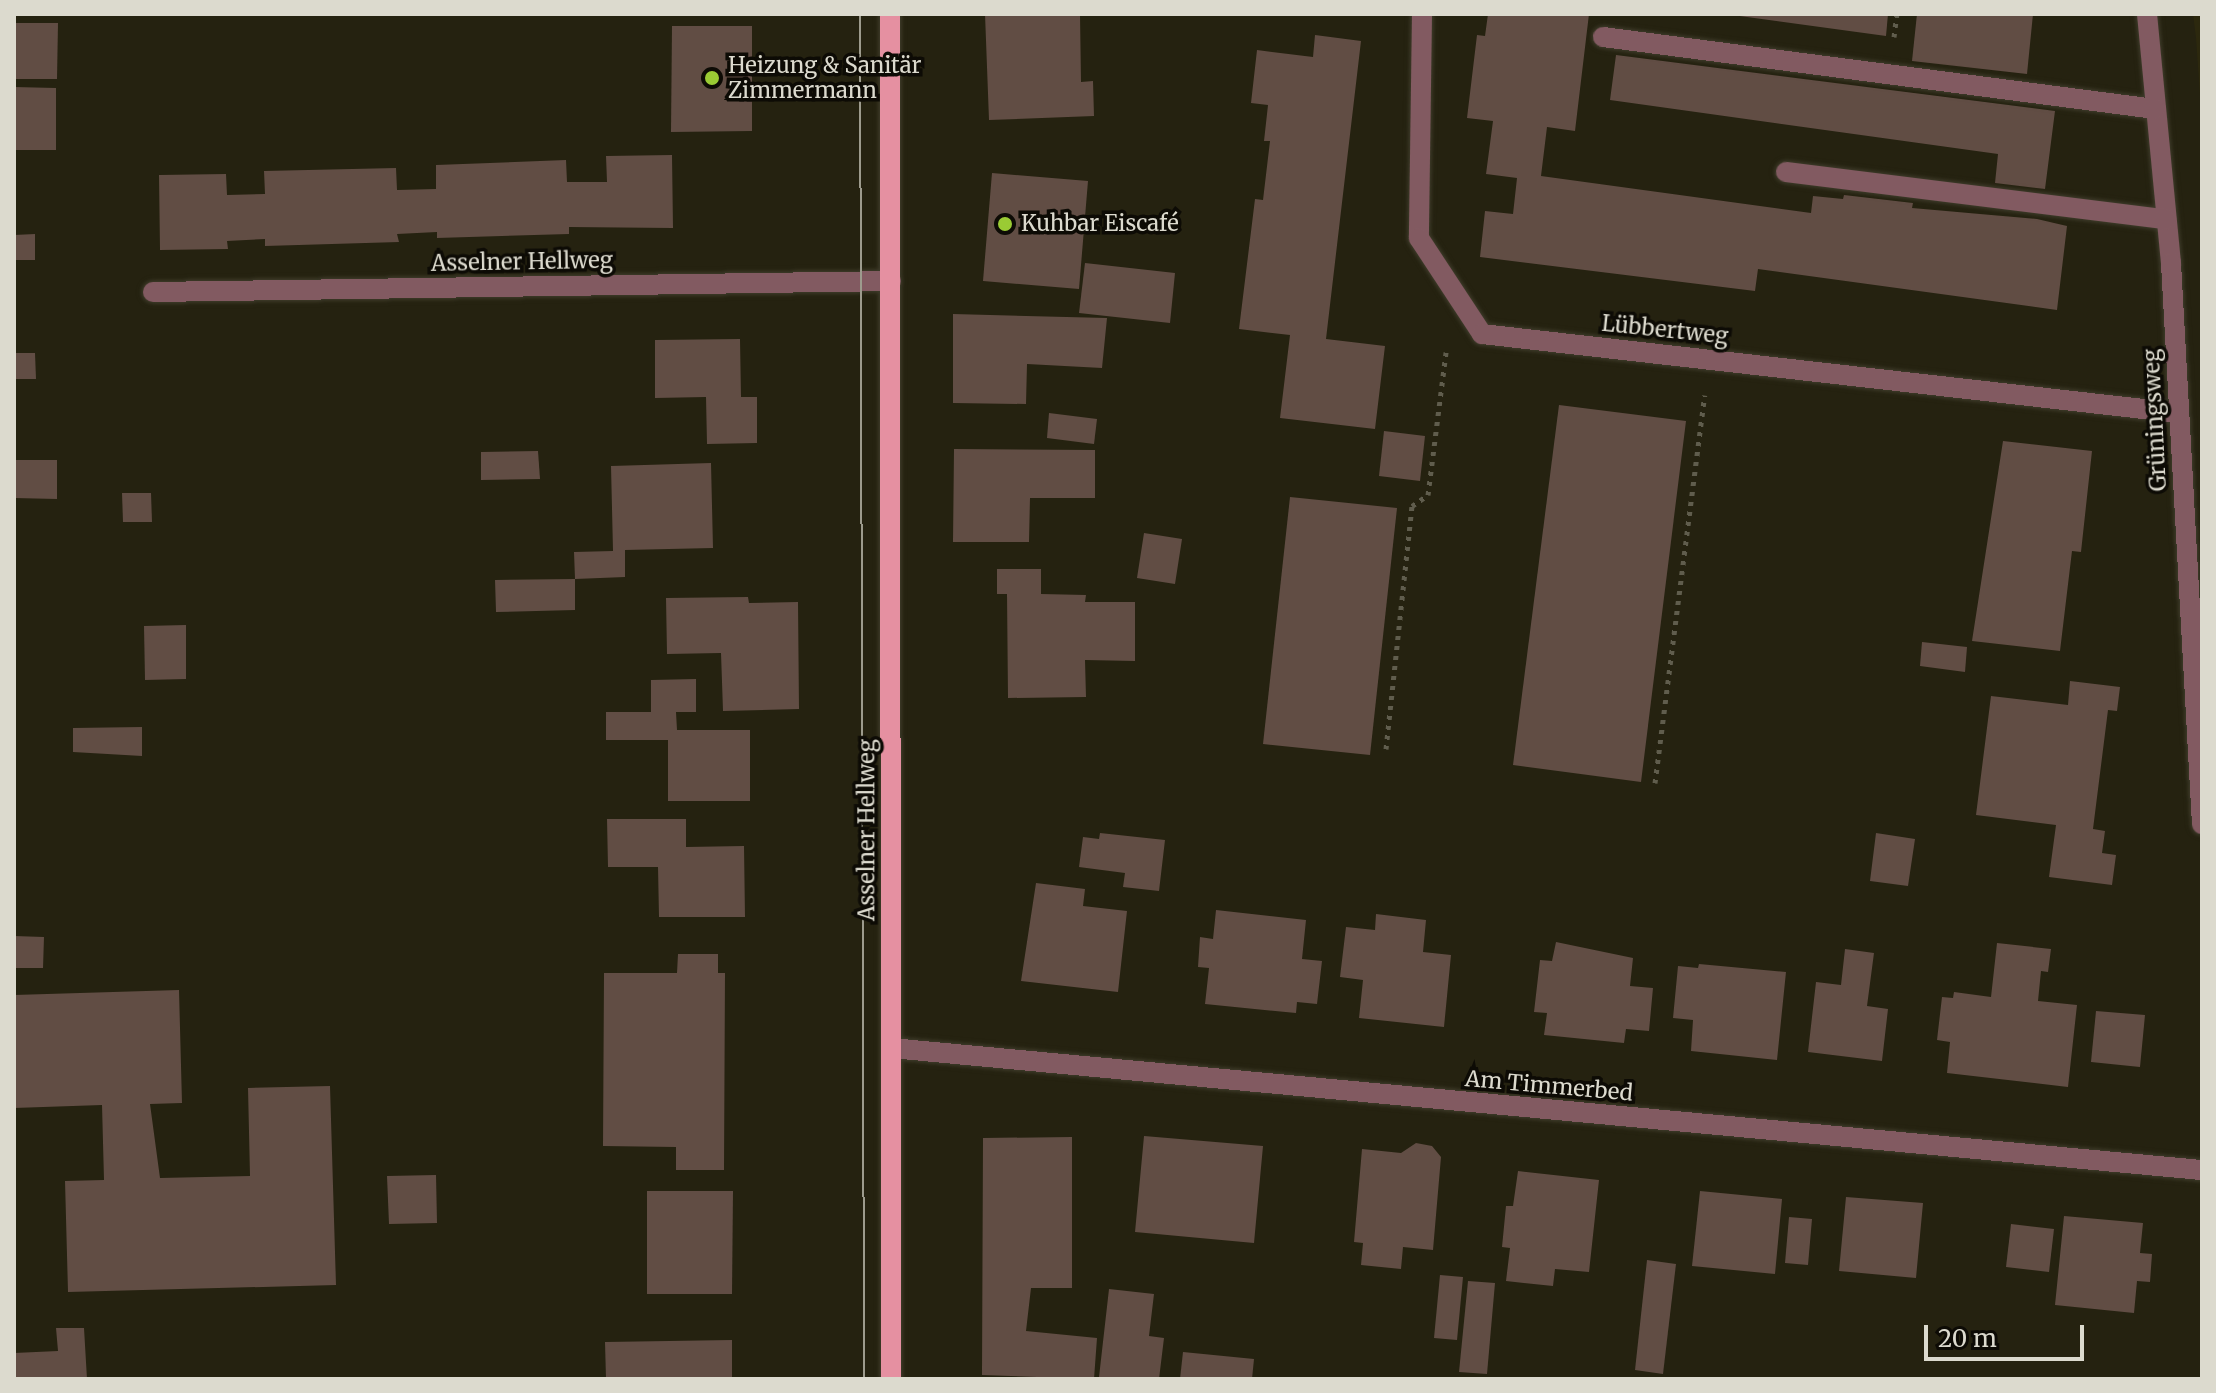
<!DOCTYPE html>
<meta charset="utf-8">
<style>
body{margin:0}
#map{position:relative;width:2216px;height:1393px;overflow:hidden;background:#252210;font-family:Merriweather,serif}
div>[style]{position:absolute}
.built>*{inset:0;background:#2c280e}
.building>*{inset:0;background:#614d44}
.path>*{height:5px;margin-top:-2.5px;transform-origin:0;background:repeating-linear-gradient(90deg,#605d4d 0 4px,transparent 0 10px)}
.roads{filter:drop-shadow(0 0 2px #3f3c2b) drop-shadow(0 0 2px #3f3c2b)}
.minor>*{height:20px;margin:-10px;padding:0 10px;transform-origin:10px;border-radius:10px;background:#825a61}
.major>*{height:20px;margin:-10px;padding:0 10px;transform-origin:10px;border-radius:10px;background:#e590a1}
.tram>*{height:2px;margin:-1px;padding:0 1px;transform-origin:1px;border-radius:1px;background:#9d9b8d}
.dots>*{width:22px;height:22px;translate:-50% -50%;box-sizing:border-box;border:4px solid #0d0b05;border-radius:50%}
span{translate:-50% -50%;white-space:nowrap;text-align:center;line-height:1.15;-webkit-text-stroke:7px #0d0b05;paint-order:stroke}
.poi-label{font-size:22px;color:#dcdace}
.left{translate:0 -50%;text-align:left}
.street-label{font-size:22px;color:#dcdace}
.frame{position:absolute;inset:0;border:16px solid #dcdace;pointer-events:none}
.scale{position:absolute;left:1924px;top:1325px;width:160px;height:36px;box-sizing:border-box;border:4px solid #dcdace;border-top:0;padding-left:10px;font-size:24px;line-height:28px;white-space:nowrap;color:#dcdace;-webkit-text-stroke:6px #0d0b05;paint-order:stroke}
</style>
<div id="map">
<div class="built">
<div style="clip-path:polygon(2193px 14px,2202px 14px,2202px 124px,2196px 38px)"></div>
</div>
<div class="building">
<div style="clip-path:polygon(985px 14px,1080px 14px,1081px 82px,1093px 81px,1094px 116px,989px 120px)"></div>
<div style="clip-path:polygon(1488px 14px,1589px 14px,1575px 131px,1547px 127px,1541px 176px,1811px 213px,1813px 196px,1843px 199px,1844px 195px,1913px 203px,1912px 208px,2037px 219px,2067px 226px,2057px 310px,1758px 269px,1755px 291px,1480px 257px,1485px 211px,1513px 214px,1517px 178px,1486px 174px,1493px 121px,1467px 118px,1477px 35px,1485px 36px)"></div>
<div style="clip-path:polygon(1725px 14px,1888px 14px,1886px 36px)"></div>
<div style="clip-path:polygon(1917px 14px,2033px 14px,2027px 74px,1912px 61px)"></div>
<div style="clip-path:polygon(14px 23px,58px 23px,57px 79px,14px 79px)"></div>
<div style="clip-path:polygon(672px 26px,752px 26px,752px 131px,671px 132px)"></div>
<div style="clip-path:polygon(1315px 35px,1361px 41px,1326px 339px,1385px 346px,1375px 429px,1280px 418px,1290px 335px,1239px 329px,1255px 199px,1263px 200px,1270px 141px,1264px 141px,1268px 105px,1251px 103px,1257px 50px,1313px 57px)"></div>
<div style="clip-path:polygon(1616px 55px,2055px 111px,2045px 189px,1995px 183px,1998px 154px,1610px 100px)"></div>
<div style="clip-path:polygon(14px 87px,56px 88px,56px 150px,14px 150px)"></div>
<div style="clip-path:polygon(672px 155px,673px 228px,569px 227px,569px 234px,437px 238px,437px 232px,397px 234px,399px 242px,265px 246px,265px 239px,227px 241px,228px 249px,160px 250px,159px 175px,226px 174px,227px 195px,265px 194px,264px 171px,396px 168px,397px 190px,436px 189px,436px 165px,566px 160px,567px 182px,607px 182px,606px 156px)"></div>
<div style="clip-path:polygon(992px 173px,1088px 181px,1079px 289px,983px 281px)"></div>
<div style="clip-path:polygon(35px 234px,35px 260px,14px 260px,14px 235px)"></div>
<div style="clip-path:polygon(1085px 263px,1175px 273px,1170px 323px,1079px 313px)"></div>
<div style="clip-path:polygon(953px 314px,1107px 318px,1102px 368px,1027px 364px,1026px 404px,953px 403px)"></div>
<div style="clip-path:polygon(740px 339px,741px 397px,757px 397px,757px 443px,707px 444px,706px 397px,655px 398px,655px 340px)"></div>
<div style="clip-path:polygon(14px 353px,35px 353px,36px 379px,14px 379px)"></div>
<div style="clip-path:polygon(1559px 405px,1686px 421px,1641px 782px,1513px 765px)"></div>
<div style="clip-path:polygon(1049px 413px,1097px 419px,1094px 444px,1047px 438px)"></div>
<div style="clip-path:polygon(1384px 431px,1425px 436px,1420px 481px,1379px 476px)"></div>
<div style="clip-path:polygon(2003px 441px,2092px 451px,2081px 552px,2072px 551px,2060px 651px,1972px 641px)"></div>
<div style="clip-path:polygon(954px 449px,1095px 450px,1095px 498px,1030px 498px,1029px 542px,953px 542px)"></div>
<div style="clip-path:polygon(538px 451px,540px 479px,481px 480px,481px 452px)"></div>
<div style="clip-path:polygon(14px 460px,57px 460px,57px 499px,14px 498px)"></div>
<div style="clip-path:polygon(711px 463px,713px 548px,625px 550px,625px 577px,575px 579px,574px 552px,613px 551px,611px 466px)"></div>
<div style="clip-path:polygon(122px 493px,151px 493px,152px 522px,123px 522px)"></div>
<div style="clip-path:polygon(1290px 497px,1397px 508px,1370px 755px,1263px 744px)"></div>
<div style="clip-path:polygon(1144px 533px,1182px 539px,1175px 584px,1137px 578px)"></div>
<div style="clip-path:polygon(997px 569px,1041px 569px,1041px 594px,1086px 595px,1085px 602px,1135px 602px,1135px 661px,1085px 660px,1086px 697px,1008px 698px,1007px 594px,997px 594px)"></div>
<div style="clip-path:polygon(575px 579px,575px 610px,496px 612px,495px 580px)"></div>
<div style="clip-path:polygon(748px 597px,749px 603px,798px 602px,799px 709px,723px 711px,721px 653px,667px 654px,666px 598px)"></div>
<div style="clip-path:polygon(186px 625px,186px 679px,145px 680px,144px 626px)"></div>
<div style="clip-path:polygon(1922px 642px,1967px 647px,1965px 672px,1920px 666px)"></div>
<div style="clip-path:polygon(696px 679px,696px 712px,676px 712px,677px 730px,750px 730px,750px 801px,668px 801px,668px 740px,606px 740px,606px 712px,651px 712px,651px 680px)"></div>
<div style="clip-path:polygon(2070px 681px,2120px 687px,2117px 711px,2108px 710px,2093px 829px,2105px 831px,2102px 853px,2116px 855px,2112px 885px,2049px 877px,2056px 825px,1976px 815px,1991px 696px,2068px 705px)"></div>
<div style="clip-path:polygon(142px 727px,142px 756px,73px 752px,73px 728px)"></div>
<div style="clip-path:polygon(607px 819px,686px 819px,686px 847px,744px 846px,745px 917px,659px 917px,658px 867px,608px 867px)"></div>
<div style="clip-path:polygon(1100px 833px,1165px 840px,1159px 891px,1123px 887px,1125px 873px,1079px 867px,1083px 837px,1099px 839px)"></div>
<div style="clip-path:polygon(1876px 833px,1915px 839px,1908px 886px,1870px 881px)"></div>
<div style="clip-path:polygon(1036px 883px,1085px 889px,1083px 906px,1127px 911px,1118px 992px,1021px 981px)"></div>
<div style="clip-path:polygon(1216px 910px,1306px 920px,1302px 959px,1322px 961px,1317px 1004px,1297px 1002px,1296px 1013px,1205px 1004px,1209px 968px,1198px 967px,1200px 937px,1213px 939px)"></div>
<div style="clip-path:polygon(1376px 914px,1426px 920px,1423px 952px,1451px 955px,1444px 1027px,1359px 1018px,1363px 980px,1340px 977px,1346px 927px,1375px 930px)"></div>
<div style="clip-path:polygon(14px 936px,44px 937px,43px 968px,14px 968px)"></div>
<div style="clip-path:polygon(1556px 942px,1633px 958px,1630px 986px,1653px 988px,1649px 1031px,1626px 1029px,1624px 1043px,1544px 1035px,1547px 1013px,1534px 1012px,1540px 960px,1552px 961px)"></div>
<div style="clip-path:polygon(1997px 943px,2051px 949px,2048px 972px,2041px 971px,2038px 1001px,2077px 1005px,2068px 1087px,1947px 1073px,1950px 1042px,1937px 1040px,1942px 997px,1953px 998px,1954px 992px,1991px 997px)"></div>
<div style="clip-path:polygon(1845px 949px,1874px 953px,1867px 1006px,1888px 1009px,1882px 1061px,1808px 1052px,1816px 982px,1841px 985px)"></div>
<div style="clip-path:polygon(678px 954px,718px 954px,718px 973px,725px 973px,724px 1170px,676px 1170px,676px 1147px,603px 1146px,604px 973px,677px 973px)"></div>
<div style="clip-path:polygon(1699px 964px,1786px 972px,1777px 1060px,1691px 1051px,1693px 1020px,1673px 1018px,1678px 966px,1698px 968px)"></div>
<div style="clip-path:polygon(179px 990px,182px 1103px,150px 1104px,160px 1178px,250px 1176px,248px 1088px,330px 1086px,336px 1285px,68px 1292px,65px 1181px,104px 1180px,102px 1105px,14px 1108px,14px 995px)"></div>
<div style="clip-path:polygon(2096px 1011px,2145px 1015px,2140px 1067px,2091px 1062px)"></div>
<div style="clip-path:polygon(1144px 1136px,1263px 1146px,1254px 1243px,1135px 1232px)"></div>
<div style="clip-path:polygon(1072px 1137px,1072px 1288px,1031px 1288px,1026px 1331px,1097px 1338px,1094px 1379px,982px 1375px,983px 1138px)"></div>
<div style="clip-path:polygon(1416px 1143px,1432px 1146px,1441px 1157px,1433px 1250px,1403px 1247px,1401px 1269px,1361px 1265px,1363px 1243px,1354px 1242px,1362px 1149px,1401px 1153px)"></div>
<div style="clip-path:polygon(1518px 1171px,1599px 1180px,1589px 1272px,1555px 1269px,1553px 1286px,1506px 1281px,1510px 1248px,1502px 1247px,1506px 1206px,1513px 1206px)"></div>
<div style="clip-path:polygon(436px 1175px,437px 1223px,389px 1224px,387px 1176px)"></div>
<div style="clip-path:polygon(647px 1191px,733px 1191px,732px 1294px,647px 1294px)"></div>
<div style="clip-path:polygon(1700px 1191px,1782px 1199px,1775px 1274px,1692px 1266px)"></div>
<div style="clip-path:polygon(1846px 1197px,1923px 1203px,1916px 1278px,1839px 1271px)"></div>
<div style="clip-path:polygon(2064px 1216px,2143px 1223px,2140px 1253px,2152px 1254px,2150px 1282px,2137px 1281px,2134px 1313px,2055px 1305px)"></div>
<div style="clip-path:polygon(1789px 1217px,1812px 1219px,1808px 1265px,1785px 1263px)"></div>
<div style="clip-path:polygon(2011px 1224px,2054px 1229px,2049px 1272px,2006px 1267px)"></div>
<div style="clip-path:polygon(1647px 1260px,1676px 1264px,1663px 1374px,1635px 1370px)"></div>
<div style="clip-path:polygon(1440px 1275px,1463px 1277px,1457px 1340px,1434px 1338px)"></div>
<div style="clip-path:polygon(1468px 1281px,1495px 1283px,1487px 1374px,1459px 1372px)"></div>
<div style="clip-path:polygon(1109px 1289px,1154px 1294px,1149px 1336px,1164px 1338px,1159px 1379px,1099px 1377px)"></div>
<div style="clip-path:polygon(56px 1328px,84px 1328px,87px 1379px,14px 1379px,14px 1353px,58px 1351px)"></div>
<div style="clip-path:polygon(732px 1340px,732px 1379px,606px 1379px,605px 1342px)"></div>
<div style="clip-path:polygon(1183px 1352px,1254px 1359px,1252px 1379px,1180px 1379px)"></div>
</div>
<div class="path">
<div style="left:1894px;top:37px;width:23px;rotate:-83deg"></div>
<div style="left:1386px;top:749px;width:244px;rotate:-83.9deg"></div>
<div style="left:1412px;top:506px;width:19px;rotate:-35deg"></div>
<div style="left:1428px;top:495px;width:144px;rotate:-82.8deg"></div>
<div style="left:1655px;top:783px;width:391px;rotate:-82.7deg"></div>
</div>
<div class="roads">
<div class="minor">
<div style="left:1422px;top:14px;width:224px;rotate:90.8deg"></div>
<div style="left:1419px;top:238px;width:115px;rotate:56.7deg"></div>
<div style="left:1482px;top:334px;width:701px;rotate:6.47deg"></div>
<div style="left:2147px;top:14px;width:250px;rotate:84.5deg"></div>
<div style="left:2171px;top:263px;width:562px;rotate:86.84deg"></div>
<div style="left:1603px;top:37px;width:557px;rotate:7.43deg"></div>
<div style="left:1786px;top:172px;width:383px;rotate:7.1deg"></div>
<div style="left:153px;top:292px;width:738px;rotate:-0.85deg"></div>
<div style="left:891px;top:1048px;width:1317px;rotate:5.32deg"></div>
</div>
<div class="major">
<div style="left:890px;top:14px;width:1365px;rotate:89.96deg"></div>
</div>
</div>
<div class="tram">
<div style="left:860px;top:14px;width:1365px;rotate:89.83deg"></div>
</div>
<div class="dots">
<div style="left:712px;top:78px;background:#9acb34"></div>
<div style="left:1005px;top:224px;background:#9acb34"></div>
</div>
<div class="poi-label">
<span class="left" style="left:728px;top:78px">Heizung &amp; Sanitär<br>Zimmermann</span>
<span class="left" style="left:1021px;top:224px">Kuhbar Eiscafé</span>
</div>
<div class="street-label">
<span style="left:522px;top:262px;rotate:-1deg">Asselner Hellweg</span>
<span style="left:1665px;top:330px;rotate:6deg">Lübbertweg</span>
<span style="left:2155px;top:420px;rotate:-93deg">Grüningsweg</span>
<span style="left:867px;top:830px;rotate:-90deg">Asselner Hellweg</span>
<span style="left:1549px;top:1086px;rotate:5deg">Am Timmerbed</span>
</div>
<div class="frame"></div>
<div class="scale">20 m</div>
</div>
